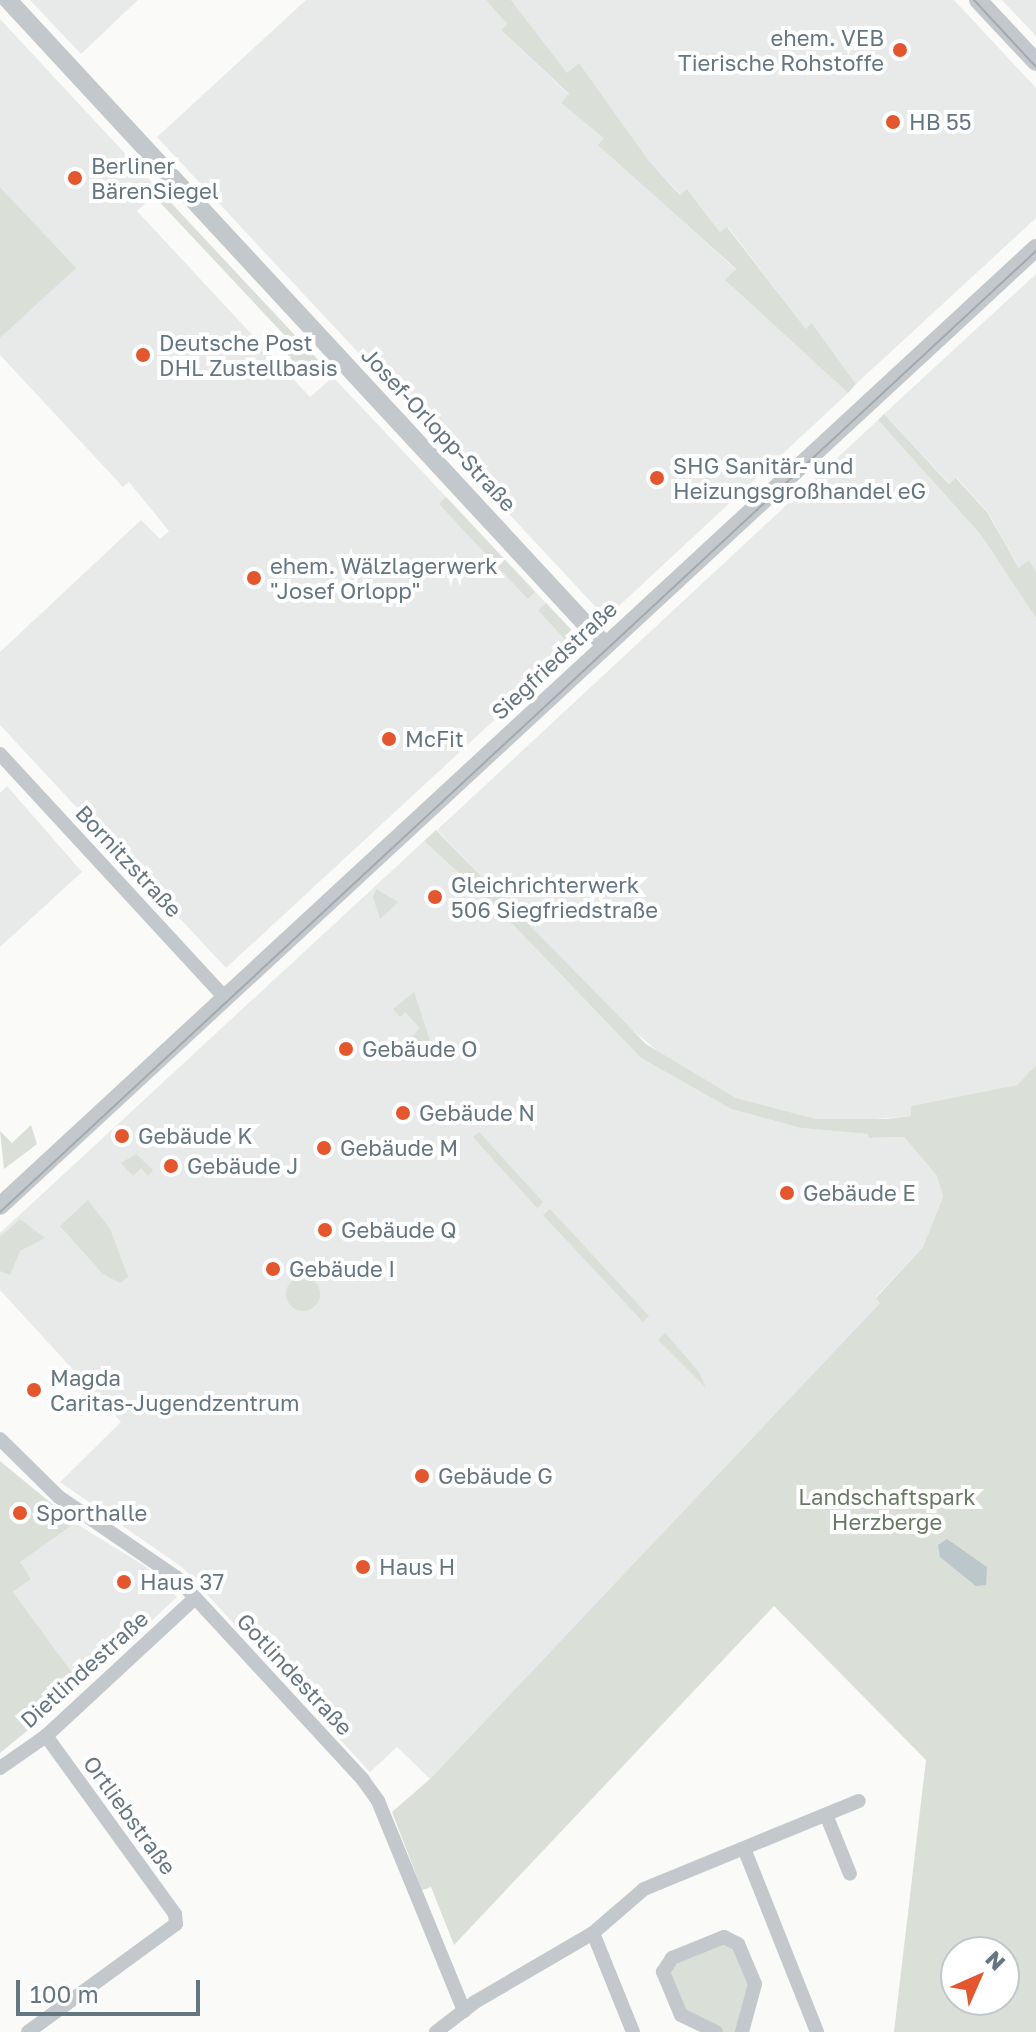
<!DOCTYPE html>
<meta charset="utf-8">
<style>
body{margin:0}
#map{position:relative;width:1036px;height:2032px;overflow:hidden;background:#fafaf8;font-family:"Golos Text",sans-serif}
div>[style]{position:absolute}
.built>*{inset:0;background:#e8e9e9}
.green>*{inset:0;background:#dadfd7}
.round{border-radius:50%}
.water>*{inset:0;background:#bbc7cb}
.minor>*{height:14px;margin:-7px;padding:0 7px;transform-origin:7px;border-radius:7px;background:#c3c8cc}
.tertiary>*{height:18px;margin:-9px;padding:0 9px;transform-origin:9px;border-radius:9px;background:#c3c8cc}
.tram>*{height:2px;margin:-1px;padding:0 1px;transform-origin:1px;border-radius:1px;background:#a2aab0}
.dots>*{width:22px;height:22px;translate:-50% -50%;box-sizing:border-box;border:4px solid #fff;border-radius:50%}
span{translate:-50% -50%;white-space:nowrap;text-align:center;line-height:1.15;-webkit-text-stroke:8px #fff;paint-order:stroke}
.poi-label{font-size:22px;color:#657683}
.right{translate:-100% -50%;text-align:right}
.left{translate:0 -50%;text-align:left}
.street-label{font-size:22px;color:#657683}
.park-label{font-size:22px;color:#687a64}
.north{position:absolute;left:940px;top:1936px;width:80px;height:80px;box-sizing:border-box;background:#fff;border:2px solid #c1c8cd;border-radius:50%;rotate:45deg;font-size:22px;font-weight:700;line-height:32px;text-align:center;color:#657683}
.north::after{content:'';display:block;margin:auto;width:28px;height:36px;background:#e4572e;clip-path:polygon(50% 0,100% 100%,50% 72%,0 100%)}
.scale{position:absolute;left:16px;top:1980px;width:184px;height:36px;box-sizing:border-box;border:4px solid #657683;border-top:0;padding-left:10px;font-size:24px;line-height:28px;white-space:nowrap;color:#657683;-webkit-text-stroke:6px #fff;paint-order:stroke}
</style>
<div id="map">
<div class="built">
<div style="clip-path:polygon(30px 0,138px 0,81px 54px)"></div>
<div style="clip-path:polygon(306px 0,486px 0,507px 24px,501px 30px,569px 95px,561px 103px,605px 138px,599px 145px,736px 270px,725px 280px,848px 393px,606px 618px,157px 137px)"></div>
<div style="clip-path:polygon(511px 0,954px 0,1036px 88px,1036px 218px,856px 384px,813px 324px,806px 329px,728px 227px,721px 233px,688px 190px,681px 195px,649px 161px,579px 63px,567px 74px)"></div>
<div style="clip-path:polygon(1002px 0,1036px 0,1036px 37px,1036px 36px)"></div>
<div style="clip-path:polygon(0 19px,159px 190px,137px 211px,310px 397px,333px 377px,581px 640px,226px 968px,0 725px,0 652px,141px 520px,160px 539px,169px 531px,129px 482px,123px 487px,0 355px,0 338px,75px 268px,0 187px)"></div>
<div style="clip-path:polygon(1036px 274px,1036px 572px,1029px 560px,1020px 569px,987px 511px,957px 478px,950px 484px,884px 414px)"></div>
<div style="clip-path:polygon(878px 420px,981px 535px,1036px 618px,1036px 1065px,1017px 1085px,911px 1106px,911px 1116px,851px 1121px,816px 1119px,736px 1098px,673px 1064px,617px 1017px,437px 830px)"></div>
<div style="clip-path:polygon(7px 786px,82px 872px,0 947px,0 793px)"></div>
<div style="clip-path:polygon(424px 841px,498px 909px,641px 1058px,731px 1109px,801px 1128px,869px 1134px,870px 1138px,904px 1137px,937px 1176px,943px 1197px,923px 1247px,876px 1297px,881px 1302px,430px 1779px,397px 1747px,370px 1772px,183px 1568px,60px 1482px,121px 1422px,0 1290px,0 1233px)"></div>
<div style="clip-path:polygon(75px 1523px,145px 1566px,177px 1597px,82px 1686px,13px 1592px,31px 1579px,19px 1562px)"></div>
</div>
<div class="green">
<div style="clip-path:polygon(486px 0,511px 0,567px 73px,579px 63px,649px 161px,680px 195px,687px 189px,720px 232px,727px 227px,806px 329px,812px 323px,856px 384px,848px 393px,725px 280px,736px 269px,598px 145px,604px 138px,561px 103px,569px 94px,501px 30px,507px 24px)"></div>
<div style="clip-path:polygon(0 187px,76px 268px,0 338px)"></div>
<div style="clip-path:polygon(159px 190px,320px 362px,310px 371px,303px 372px,282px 349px,290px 341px,153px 195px)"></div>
<div style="clip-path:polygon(884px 414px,949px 484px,956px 478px,987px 512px,1019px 568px,1029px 560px,1036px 572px,1036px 618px,981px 535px,878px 420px)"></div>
<div style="clip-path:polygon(446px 497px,535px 592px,528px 599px,439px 504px)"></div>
<div style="clip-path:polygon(546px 603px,581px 640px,512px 704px,570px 645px,538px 610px)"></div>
<div style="clip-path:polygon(evenodd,436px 830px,646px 1044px,736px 1098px,816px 1119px,886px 1119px,911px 1116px,911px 1106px,1017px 1085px,1036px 1065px,1036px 2032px,894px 2032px,926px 1760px,774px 1606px,454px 1945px,431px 1887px,422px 1890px,392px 1812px,430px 1779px,880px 1303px,876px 1298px,923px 1247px,943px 1197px,937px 1176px,904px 1137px,869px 1138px,868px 1134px,801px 1128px,731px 1109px,641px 1058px,498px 909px,424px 841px,436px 830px,956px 1952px,1004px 1952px,1004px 2000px,956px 2000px,956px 1952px)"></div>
<div style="clip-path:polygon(376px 889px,398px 902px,380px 919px,373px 897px)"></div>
<div style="clip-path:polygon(414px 992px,430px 1041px,413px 1054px,408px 1041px,420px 1028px,405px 1012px,400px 1017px,393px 1009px)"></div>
<div style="clip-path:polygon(31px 1125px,37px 1144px,4px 1169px,0 1131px,12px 1143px)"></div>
<div style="clip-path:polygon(479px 1132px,543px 1202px,537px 1208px,473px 1137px)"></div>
<div style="clip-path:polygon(136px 1154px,153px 1170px,148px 1176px,141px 1168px,133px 1176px,121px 1163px)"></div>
<div style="clip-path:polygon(88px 1200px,110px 1229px,128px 1277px,120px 1283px,103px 1274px,60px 1226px)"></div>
<div style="clip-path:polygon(550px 1209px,649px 1316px,643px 1322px,543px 1215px)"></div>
<div style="clip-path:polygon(20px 1219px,45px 1238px,20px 1251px,10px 1275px,0 1271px,0 1237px)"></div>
<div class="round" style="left:286px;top:1277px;width:34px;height:34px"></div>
<div style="clip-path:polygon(665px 1333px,699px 1372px,706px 1388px,658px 1340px)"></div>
<div style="clip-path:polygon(0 1461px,75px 1523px,20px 1562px,31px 1579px,13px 1592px,82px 1686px,0 1753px)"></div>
<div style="clip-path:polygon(716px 1943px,731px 1944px,749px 1985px,737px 2032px,723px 2032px,686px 2014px,668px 1974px,671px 1963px)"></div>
</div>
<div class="water">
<div style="clip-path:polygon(947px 1539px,987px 1567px,986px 1585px,976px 1586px,940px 1557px,938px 1545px)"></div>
</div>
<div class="minor">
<div style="left:0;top:754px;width:330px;rotate:47.3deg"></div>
<div style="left:0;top:1439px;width:83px;rotate:44.5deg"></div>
<div style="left:59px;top:1497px;width:142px;rotate:34.4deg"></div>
<div style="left:176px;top:1577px;width:276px;rotate:47.3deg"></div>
<div style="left:363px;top:1780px;width:26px;rotate:54deg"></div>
<div style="left:378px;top:1801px;width:227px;rotate:67.7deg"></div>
<div style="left:0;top:1768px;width:56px;rotate:-34.8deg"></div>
<div style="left:46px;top:1736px;width:203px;rotate:-42.8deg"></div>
<div style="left:827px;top:1817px;width:61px;rotate:68deg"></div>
<div style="left:745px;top:1851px;width:195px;rotate:68.3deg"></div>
<div style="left:593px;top:1933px;width:107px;rotate:68deg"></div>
<div style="left:28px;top:2032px;width:183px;rotate:-36.1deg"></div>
<div style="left:176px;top:1924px;width:10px;rotate:-96deg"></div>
<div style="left:175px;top:1914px;width:220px;rotate:-125.9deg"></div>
<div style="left:436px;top:2032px;width:49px;rotate:-37.6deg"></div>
<div style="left:475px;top:2002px;width:137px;rotate:-30.3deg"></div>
<div style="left:593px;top:1933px;width:67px;rotate:-40.8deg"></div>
<div style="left:644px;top:1889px;width:232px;rotate:-22.3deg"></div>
<div style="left:716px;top:2032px;width:39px;rotate:-154deg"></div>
<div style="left:681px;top:2015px;width:47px;rotate:-112.7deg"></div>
<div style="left:663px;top:1972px;width:17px;rotate:-57deg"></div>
<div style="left:672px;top:1958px;width:56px;rotate:-22deg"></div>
<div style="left:724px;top:1937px;width:16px;rotate:27deg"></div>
<div style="left:738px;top:1944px;width:43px;rotate:67deg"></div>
<div style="left:755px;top:1984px;width:50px;rotate:105.2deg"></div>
</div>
<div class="tertiary">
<div style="left:8px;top:0;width:879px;rotate:47.21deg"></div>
<div style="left:978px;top:0;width:85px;rotate:46.9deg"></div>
<div style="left:0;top:1206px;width:1411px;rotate:-42.76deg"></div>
</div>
<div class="tram">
<div style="left:974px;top:0;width:91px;rotate:47.2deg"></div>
<div style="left:0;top:1212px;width:1413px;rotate:-42.85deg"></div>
</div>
<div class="dots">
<div style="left:900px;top:50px;background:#e4572e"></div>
<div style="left:893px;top:122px;background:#e4572e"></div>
<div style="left:75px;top:178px;background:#e4572e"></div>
<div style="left:143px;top:355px;background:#e4572e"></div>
<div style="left:657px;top:478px;background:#e4572e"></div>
<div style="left:254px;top:578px;background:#e4572e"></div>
<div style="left:389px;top:739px;background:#e4572e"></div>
<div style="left:435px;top:897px;background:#e4572e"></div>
<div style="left:346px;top:1049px;background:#e4572e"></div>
<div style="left:403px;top:1113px;background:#e4572e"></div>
<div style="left:122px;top:1136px;background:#e4572e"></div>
<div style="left:324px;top:1148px;background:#e4572e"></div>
<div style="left:171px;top:1166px;background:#e4572e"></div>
<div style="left:787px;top:1193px;background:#e4572e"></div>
<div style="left:325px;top:1230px;background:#e4572e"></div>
<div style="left:273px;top:1269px;background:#e4572e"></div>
<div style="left:34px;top:1390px;background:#e4572e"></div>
<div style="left:422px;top:1476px;background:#e4572e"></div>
<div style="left:20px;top:1513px;background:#e4572e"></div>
<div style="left:363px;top:1567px;background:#e4572e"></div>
<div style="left:124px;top:1582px;background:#e4572e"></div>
</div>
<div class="poi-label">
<span class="right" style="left:884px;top:50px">ehem. VEB<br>Tierische Rohstoffe</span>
<span class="left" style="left:909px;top:122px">HB 55</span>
<span class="left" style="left:91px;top:178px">Berliner<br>BärenSiegel</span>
<span class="left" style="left:159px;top:355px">Deutsche Post<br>DHL Zustellbasis</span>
<span class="left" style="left:673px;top:478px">SHG Sanitär- und<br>Heizungsgroßhandel eG</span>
<span class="left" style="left:270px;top:578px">ehem. Wälzlagerwerk<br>"Josef Orlopp"</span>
<span class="left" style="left:405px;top:739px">McFit</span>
<span class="left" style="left:451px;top:897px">Gleichrichterwerk<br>506 Siegfriedstraße</span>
<span class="left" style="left:362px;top:1049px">Gebäude O</span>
<span class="left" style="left:419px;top:1113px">Gebäude N</span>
<span class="left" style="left:138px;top:1136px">Gebäude K</span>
<span class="left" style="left:340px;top:1148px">Gebäude M</span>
<span class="left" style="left:187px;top:1166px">Gebäude J</span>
<span class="left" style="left:803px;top:1193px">Gebäude E</span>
<span class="left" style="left:341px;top:1230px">Gebäude Q</span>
<span class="left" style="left:289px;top:1269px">Gebäude I</span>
<span class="left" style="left:50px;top:1390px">Magda<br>Caritas-Jugendzentrum</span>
<span class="left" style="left:438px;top:1476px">Gebäude G</span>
<span class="left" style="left:36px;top:1513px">Sporthalle</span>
<span class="left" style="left:379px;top:1567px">Haus H</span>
<span class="left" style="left:140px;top:1582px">Haus 37</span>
</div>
<div class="street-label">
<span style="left:439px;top:429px;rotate:47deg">Josef-Orlopp-Straße</span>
<span style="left:554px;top:660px;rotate:-43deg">Siegfriedstraße</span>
<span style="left:129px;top:861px;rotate:47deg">Bornitzstraße</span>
<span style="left:84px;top:1669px;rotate:-42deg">Dietlindestraße</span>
<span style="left:295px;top:1674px;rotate:47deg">Gotlindestraße</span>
<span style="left:130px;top:1815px;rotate:54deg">Ortliebstraße</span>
</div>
<div class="park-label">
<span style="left:887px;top:1509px">Landschaftspark<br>Herzberge</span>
</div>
<div class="north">N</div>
<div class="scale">100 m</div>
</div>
